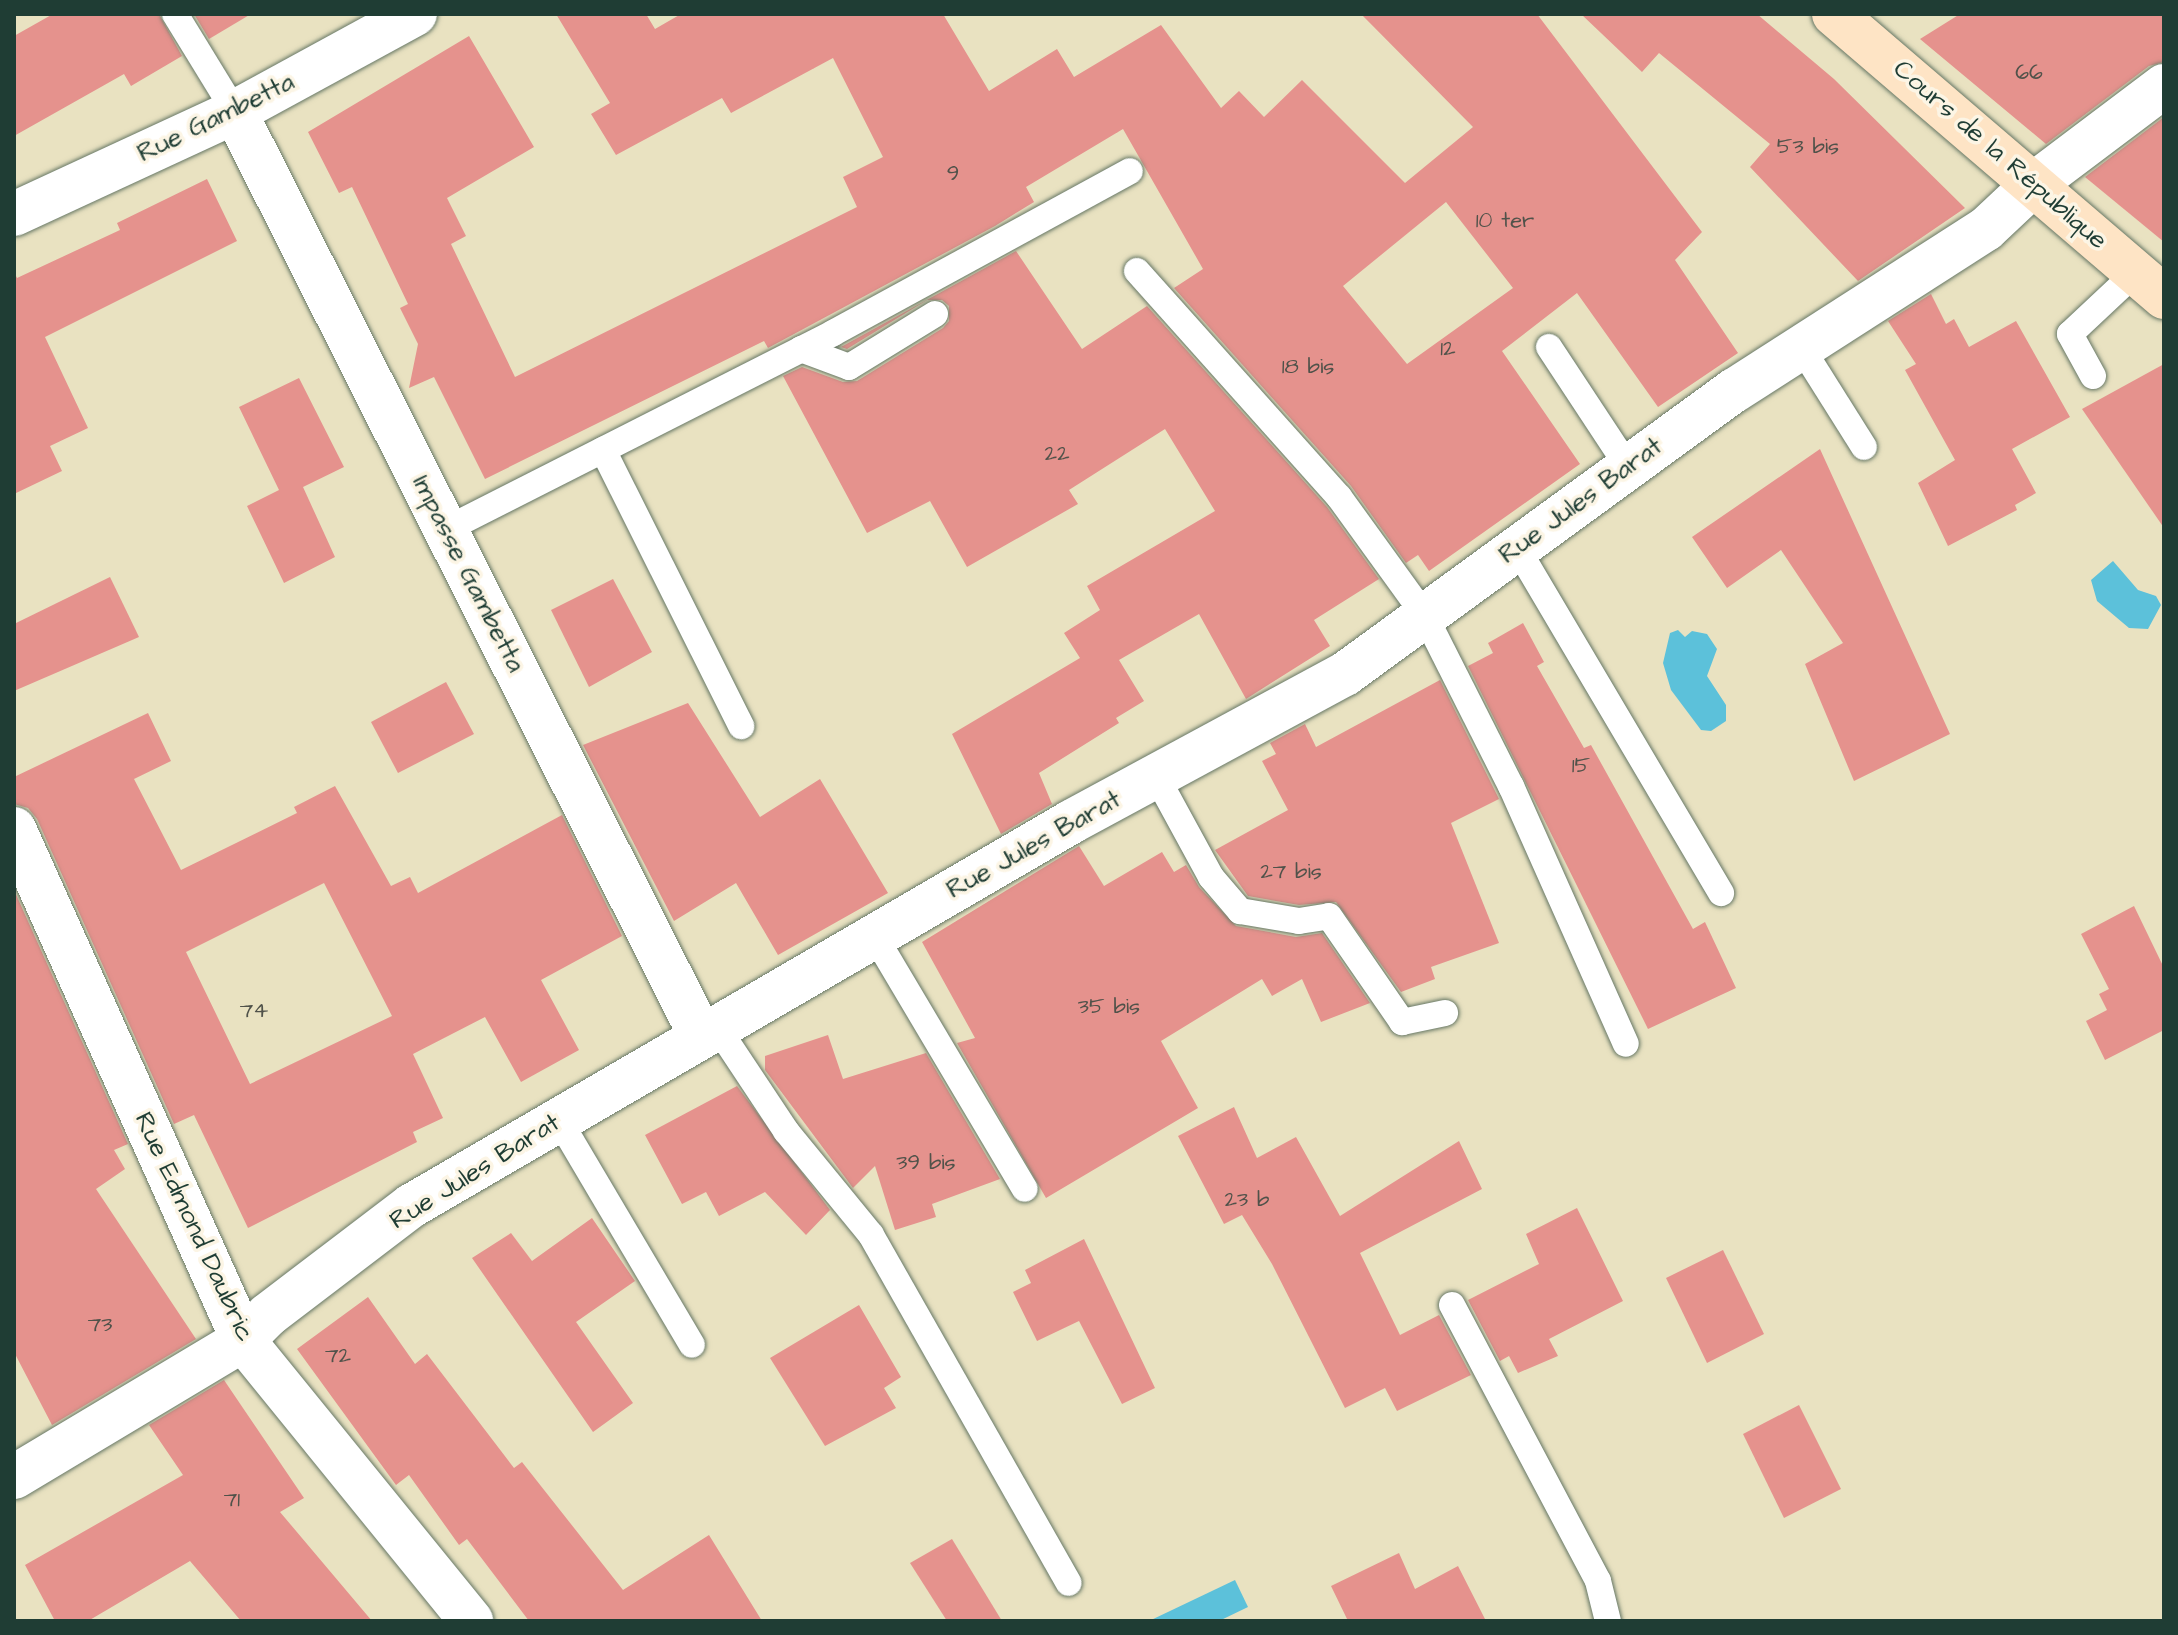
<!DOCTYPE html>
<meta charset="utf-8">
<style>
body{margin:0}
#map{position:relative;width:2178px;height:1635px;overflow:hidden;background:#e9e2c1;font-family:"Architects Daughter",sans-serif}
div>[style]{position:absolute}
.water>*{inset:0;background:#5cc1da}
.building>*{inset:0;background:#e5928d}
.roads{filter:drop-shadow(0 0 2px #667765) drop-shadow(0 0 2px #667765)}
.service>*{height:26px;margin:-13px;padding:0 13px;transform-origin:13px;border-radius:13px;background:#fff}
.minor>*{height:44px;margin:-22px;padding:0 22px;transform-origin:22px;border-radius:22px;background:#fff}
.secondary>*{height:44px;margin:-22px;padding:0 22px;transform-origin:22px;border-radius:22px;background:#fee4c5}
span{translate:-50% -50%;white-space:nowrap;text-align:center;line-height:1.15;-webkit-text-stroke:7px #fcf5e5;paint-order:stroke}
.number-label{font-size:22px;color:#50524a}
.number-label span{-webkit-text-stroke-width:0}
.street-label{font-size:26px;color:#1f3d34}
.frame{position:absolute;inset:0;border:16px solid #1f3d34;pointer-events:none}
</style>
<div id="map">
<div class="water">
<div style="clip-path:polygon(2113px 561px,2138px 590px,2156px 596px,2161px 605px,2148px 629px,2129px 628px,2097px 601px,2091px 580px)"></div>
<div style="clip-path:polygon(1678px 630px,1685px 637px,1692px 631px,1707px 634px,1717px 649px,1707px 676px,1726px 705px,1726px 721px,1711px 731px,1701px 730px,1671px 690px,1663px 663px,1670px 633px)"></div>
<div style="clip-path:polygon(1235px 1580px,1248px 1607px,1219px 1621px,1149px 1621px)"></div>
</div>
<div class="building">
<div style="clip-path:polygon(53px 14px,159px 14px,182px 56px,131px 86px,124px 74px,14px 136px,14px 36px)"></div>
<div style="clip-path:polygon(194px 14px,251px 14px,209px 39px)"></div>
<div style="clip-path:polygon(evenodd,556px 14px,646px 14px,655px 29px,681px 14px,943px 14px,989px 91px,1057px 49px,1074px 77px,1161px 25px,1221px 108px,1239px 91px,1264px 117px,1302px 80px,1405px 183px,1473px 127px,1361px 14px,1537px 14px,1702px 232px,1675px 260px,1738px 353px,1658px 407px,1577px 293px,1502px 351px,1580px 464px,1429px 571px,1418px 555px,1406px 563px,1351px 486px,1174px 288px,1203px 269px,1123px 129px,1026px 187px,1034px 202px,995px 226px,768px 348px,764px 341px,485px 479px,434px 377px,409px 388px,418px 344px,400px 308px,408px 304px,352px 187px,339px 193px,308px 132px,469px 36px,534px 147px,447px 198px,466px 236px,451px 244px,515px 377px,857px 207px,843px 177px,883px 157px,833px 58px,731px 113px,722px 98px,616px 155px,591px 114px,610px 103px,556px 14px,1446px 202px,1513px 288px,1407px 364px,1343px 286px,1446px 202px)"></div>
<div style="clip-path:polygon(1581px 14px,1757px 14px,1834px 79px,1965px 208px,1858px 281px,1750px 167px,1770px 144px,1659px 53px,1642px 72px)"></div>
<div style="clip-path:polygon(1960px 14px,2164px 14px,2164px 62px,2149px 66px,2046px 144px,1920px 39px)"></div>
<div style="clip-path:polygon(2164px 117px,2164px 242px,2085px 177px)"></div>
<div style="clip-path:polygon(207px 179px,237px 241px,45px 337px,88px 428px,50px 446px,62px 471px,14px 494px,14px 370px,25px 393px,14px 370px,14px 272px,17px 278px,120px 230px,117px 223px)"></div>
<div style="clip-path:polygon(1016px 251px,1082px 349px,1147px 306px,1327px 507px,1379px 579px,1314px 620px,1330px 646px,1246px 699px,1199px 614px,1119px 660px,1144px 701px,1116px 718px,1119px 723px,1039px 773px,1052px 804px,1001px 834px,952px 734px,1080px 658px,1064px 633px,1100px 610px,1087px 586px,1215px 511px,1165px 429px,1069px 490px,1078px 504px,967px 567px,930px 501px,867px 533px,783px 376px,802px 367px,843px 382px,857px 381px,943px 328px,949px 321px,949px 306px,942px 300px,927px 300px,847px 349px,841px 347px)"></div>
<div style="clip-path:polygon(1931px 294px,1946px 324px,1954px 319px,1969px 347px,2016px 321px,2070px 417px,2012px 449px,2036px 493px,2015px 505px,2017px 510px,1948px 546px,1918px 483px,1955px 460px,1905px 370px,1916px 364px,1888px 321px)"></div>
<div style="clip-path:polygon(2164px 364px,2164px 528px,2082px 409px)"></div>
<div style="clip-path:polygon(299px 378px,344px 467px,303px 487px,335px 557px,284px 583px,247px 506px,279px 490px,239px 407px)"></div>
<div style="clip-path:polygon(1820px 449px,1950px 734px,1854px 781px,1805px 664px,1843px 643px,1781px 550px,1727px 588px,1692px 537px)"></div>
<div style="clip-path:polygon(110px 577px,139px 637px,14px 691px,14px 624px)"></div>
<div style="clip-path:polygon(613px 579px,652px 652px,589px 687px,551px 610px)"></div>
<div style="clip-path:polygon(1523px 623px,1544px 662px,1537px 666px,1584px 748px,1591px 745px,1693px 929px,1705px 922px,1736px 988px,1648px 1029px,1468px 666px,1493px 653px,1488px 643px)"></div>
<div style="clip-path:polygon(1440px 680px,1499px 799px,1451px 823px,1499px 943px,1431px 967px,1435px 979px,1401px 992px,1336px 902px,1299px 905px,1248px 896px,1215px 850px,1288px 810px,1262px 761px,1276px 754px,1270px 743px,1305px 724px,1316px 747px)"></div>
<div style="clip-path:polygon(446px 682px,474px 734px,398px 773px,371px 722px)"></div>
<div style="clip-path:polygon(688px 703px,760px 817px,820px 779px,888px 893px,778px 955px,736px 883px,674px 921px,583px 745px)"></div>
<div style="clip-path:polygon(evenodd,148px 713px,171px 761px,134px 779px,181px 870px,297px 813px,294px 807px,335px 786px,391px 886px,410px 877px,418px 893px,562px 815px,622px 936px,541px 980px,579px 1050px,521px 1082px,485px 1017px,413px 1054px,443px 1118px,413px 1132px,417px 1142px,248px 1228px,194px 1115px,174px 1124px,37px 819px,28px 808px,14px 804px,14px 777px,148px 713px,324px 883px,392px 1016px,250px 1084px,186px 952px,324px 883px)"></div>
<div style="clip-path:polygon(1079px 846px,1104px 886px,1162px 852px,1174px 872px,1186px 865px,1199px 887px,1236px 926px,1296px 937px,1322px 933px,1370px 1003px,1321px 1022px,1302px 979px,1272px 996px,1262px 979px,1161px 1041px,1198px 1108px,1046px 1198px,957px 1043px,975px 1038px,922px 942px)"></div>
<div style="clip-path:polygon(14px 890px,128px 1144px,114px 1150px,125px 1169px,96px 1189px,196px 1339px,52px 1425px,14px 1352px)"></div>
<div style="clip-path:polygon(2134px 906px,2164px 968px,2164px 1030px,2105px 1060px,2086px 1021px,2107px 1010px,2099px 994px,2109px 989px,2081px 934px)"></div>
<div style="clip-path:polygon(828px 1035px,843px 1079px,926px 1053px,1000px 1179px,932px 1204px,936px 1217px,895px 1230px,875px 1166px,853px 1188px,765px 1070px,765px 1056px)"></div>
<div style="clip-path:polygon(737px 1086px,830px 1210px,806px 1235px,765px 1192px,719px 1216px,706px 1192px,682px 1204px,645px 1135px)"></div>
<div style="clip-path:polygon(1234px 1107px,1257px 1158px,1296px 1137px,1340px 1216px,1459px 1141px,1482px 1189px,1360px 1253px,1400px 1335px,1439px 1315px,1471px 1375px,1397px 1411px,1385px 1388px,1345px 1408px,1272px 1264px,1242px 1215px,1224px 1224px,1178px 1136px)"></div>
<div style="clip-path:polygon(1577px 1208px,1623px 1301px,1549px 1339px,1558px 1356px,1518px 1373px,1509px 1356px,1500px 1361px,1468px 1300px,1539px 1264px,1526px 1234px)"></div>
<div style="clip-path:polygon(592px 1218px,635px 1281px,576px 1322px,633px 1403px,593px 1432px,472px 1258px,511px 1233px,532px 1261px)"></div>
<div style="clip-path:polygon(1084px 1239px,1155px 1388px,1122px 1404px,1079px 1321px,1037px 1341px,1013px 1292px,1031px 1283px,1025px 1270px)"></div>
<div style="clip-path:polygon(1723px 1250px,1764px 1334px,1707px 1363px,1666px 1278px)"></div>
<div style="clip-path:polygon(368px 1297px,415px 1364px,427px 1354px,514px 1468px,522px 1462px,623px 1590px,709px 1535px,762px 1621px,529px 1621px,467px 1539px,459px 1545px,409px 1475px,396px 1485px,297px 1349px)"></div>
<div style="clip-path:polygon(859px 1305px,901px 1377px,884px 1388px,896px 1408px,825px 1446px,770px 1358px)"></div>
<div style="clip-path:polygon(224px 1380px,304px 1498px,280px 1512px,372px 1621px,241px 1621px,190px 1561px,88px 1621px,55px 1621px,25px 1565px,183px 1475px,149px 1425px)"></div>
<div style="clip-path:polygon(1799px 1405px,1841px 1489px,1784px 1518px,1743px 1434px)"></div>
<div style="clip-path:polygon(952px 1539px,1002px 1621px,947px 1621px,910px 1563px)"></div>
<div style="clip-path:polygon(1399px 1553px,1415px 1589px,1458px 1566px,1486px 1621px,1348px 1621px,1331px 1586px)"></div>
</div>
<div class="roads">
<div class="service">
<div style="left:175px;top:14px;width:115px;rotate:58.5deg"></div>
<div style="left:1137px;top:271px;width:303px;rotate:48.2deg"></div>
<div style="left:1339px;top:497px;width:147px;rotate:54.1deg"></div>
<div style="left:1425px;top:616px;width:191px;rotate:63.2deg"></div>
<div style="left:1511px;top:786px;width:282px;rotate:66deg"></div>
<div style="left:1549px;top:347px;width:144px;rotate:56.6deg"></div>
<div style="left:1801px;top:347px;width:118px;rotate:57.8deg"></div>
<div style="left:801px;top:349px;width:51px;rotate:20.6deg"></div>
<div style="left:849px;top:367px;width:101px;rotate:-31.6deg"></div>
<div style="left:2093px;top:376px;width:48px;rotate:-118.7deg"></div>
<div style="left:2070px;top:334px;width:91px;rotate:-43.2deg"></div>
<div style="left:603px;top:450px;width:309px;rotate:63.4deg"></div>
<div style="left:445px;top:530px;width:435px;rotate:-26.9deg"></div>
<div style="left:833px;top:333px;width:338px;rotate:-28.6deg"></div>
<div style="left:1517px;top:548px;width:401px;rotate:59.4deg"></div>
<div style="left:1156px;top:776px;width:115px;rotate:61.4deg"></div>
<div style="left:1211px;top:877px;width:45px;rotate:49.5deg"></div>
<div style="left:1240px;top:911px;width:60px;rotate:9.6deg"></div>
<div style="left:1299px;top:921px;width:30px;rotate:-9deg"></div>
<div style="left:1329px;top:916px;width:129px;rotate:55.4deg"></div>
<div style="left:1402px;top:1022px;width:44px;rotate:-11.8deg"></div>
<div style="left:874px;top:935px;width:295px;rotate:59.3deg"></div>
<div style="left:717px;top:1027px;width:125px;rotate:56.4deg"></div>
<div style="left:786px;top:1131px;width:134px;rotate:50.7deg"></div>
<div style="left:871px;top:1235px;width:400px;rotate:60.4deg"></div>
<div style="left:559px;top:1120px;width:261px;rotate:59.4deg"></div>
<div style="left:1452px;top:1305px;width:312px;rotate:62.1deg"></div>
<div style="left:1598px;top:1581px;width:41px;rotate:76deg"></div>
</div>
<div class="minor">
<div style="left:235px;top:112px;width:1035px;rotate:63.24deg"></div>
<div style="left:14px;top:214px;width:243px;rotate:-24.8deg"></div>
<div style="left:235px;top:112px;width:205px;rotate:-28.6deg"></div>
<div style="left:14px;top:829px;width:560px;rotate:65.86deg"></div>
<div style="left:243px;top:1340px;width:362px;rotate:50.9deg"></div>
<div style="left:14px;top:1477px;width:267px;rotate:-30.9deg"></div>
<div style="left:243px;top:1340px;width:35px;rotate:-45deg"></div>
<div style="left:268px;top:1315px;width:180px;rotate:-37.3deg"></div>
<div style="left:411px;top:1206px;width:764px;rotate:-30.19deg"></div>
<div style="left:1071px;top:822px;width:311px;rotate:-28.4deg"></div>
<div style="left:1345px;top:674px;width:482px;rotate:-36.1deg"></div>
<div style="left:1735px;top:390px;width:298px;rotate:-32.7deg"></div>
<div style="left:1986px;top:229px;width:66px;rotate:-43.2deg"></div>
<div style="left:2034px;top:184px;width:163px;rotate:-37deg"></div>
</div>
<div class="secondary">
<div style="left:1834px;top:14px;width:435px;rotate:40.6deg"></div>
</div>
</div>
<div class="number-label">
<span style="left:2029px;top:73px">66</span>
<span style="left:1808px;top:147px">53 bis</span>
<span style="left:953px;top:174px">9</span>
<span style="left:1505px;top:221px">10 ter</span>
<span style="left:1448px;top:349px">12</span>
<span style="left:1308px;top:367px">18 bis</span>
<span style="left:1057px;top:454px">22</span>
<span style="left:1581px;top:766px">15</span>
<span style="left:1291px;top:872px">27 bis</span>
<span style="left:1109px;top:1007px">35 bis</span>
<span style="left:254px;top:1011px">74</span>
<span style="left:926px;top:1163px">39 bis</span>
<span style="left:1247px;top:1200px">23 b</span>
<span style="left:100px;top:1325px">73</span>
<span style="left:338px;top:1356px">72</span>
<span style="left:232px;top:1500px">71</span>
</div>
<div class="street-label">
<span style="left:216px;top:118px;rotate:-26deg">Rue Gambetta</span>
<span style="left:2000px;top:155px;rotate:41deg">Cours de la République</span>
<span style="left:1581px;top:501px;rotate:-36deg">Rue Jules Barat</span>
<span style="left:468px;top:574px;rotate:63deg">Impasse Gambetta</span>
<span style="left:1034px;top:845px;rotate:-29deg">Rue Jules Barat</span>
<span style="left:475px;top:1172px;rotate:-32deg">Rue Jules Barat</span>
<span style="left:194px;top:1227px;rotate:65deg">Rue Edmond Daubric</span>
</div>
<div class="frame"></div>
</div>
